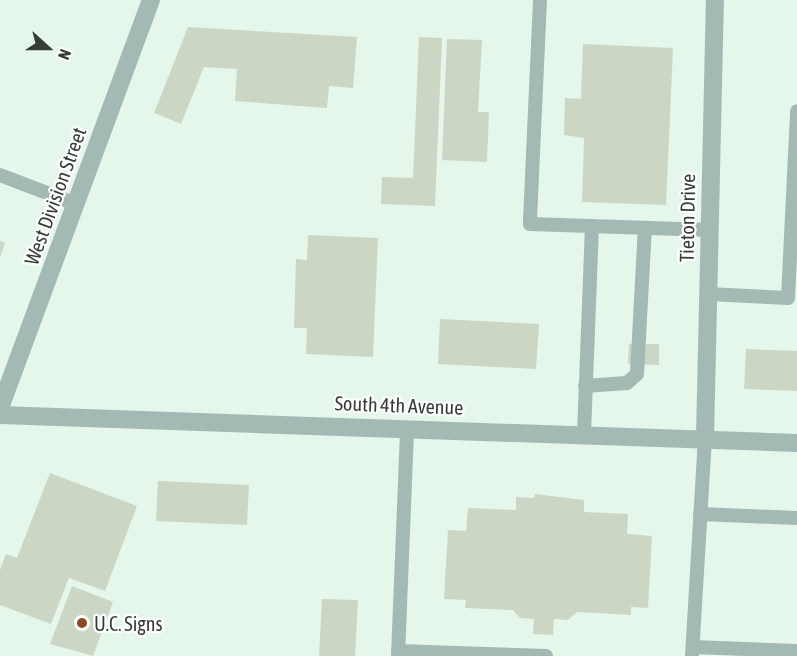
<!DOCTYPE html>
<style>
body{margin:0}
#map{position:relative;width:797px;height:656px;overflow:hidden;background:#e4f7ea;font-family:"Asap Condensed",sans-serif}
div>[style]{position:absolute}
.building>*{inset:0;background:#cbd6c5}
.service>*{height:14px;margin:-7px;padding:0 7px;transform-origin:7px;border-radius:7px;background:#a3b9b4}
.minor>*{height:18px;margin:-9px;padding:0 9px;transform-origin:9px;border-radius:9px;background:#a3b9b4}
.dots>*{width:16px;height:16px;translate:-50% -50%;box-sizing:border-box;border:3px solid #fff;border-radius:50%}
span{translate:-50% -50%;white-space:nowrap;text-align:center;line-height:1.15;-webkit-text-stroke:4.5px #fff;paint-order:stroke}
.street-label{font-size:20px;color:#353d38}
.poi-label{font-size:20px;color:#353d38}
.left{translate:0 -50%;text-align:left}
.north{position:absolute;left:18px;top:18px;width:60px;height:60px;-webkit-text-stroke:4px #fff;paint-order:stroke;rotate:111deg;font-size:16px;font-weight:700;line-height:24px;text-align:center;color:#353d38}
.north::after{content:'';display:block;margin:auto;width:21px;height:27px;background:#353d38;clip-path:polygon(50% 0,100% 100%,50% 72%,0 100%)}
</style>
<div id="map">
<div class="building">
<div style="clip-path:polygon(188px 27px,357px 37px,353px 88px,329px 86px,327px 108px,235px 101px,237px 69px,204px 67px,181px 124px,154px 113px)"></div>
<div style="clip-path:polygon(419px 37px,442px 38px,435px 206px,381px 204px,382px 177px,413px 178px)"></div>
<div style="clip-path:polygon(447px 39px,482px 40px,478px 112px,489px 112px,487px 162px,442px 160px)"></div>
<div style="clip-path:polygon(583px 44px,673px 48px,666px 205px,582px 202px,584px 138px,564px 135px,565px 98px,581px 99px)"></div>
<div style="clip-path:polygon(308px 235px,378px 238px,373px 357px,306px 354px,307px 328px,294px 328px,296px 259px,307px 260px)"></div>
<div style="clip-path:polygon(0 241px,5px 243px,0 257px)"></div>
<div style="clip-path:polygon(440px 319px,539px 324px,536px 369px,438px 364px)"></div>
<div style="clip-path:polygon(629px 344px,659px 344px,659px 365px,628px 364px)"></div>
<div style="clip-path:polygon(746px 349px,797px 351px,797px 391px,744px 389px)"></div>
<div style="clip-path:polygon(50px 473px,137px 506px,105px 591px,69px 578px,51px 624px,0 605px,0 570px,6px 554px,17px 558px)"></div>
<div style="clip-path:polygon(158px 481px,249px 485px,247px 525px,156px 521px)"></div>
<div style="clip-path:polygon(535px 494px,584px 500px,584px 512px,628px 514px,627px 534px,652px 536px,648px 608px,631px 607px,631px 615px,577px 612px,568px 620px,554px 619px,553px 635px,533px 634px,534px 619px,520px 618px,513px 610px,465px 608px,466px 600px,444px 599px,448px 530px,466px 531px,468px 508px,516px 510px,516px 497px,534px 498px)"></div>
<div style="clip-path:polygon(72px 586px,113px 602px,93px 656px,50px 644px)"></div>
<div style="clip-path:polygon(322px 599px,358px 600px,355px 656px,319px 656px)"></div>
</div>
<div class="service">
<div style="left:540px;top:0;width:224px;rotate:92.6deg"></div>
<div style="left:530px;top:224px;width:180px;rotate:1.9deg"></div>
<div style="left:0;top:175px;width:81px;rotate:20.9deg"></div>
<div style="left:708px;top:294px;width:80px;rotate:2.9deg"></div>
<div style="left:788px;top:298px;width:187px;rotate:-87.2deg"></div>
<div style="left:585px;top:386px;width:42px;rotate:-4.1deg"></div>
<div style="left:627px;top:383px;width:13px;rotate:-42deg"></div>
<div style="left:637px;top:374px;width:146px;rotate:-86.9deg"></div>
<div style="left:584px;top:434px;width:208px;rotate:-87.8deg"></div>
<div style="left:700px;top:514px;width:97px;rotate:2.4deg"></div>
<div style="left:693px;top:647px;width:104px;rotate:2.2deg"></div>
<div style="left:398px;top:651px;width:148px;rotate:1.9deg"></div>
<div style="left:398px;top:656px;width:228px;rotate:-87.7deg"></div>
<div style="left:692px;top:656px;width:219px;rotate:-86.6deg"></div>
</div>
<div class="minor">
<div style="left:0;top:408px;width:435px;rotate:-69.7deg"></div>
<div style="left:0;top:415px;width:797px;rotate:2.01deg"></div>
<div style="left:705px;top:437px;width:437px;rotate:-88.7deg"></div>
</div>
<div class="dots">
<div style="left:82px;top:623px;background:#8e4724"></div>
</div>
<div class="street-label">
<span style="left:55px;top:196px;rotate:-70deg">West Division Street</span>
<span style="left:687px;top:218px;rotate:-89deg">Tieton Drive</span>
<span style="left:399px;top:405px;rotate:2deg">South 4th Avenue</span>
</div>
<div class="poi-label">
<span class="left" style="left:94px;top:623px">U.C. Signs</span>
</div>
<div class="north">N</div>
</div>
